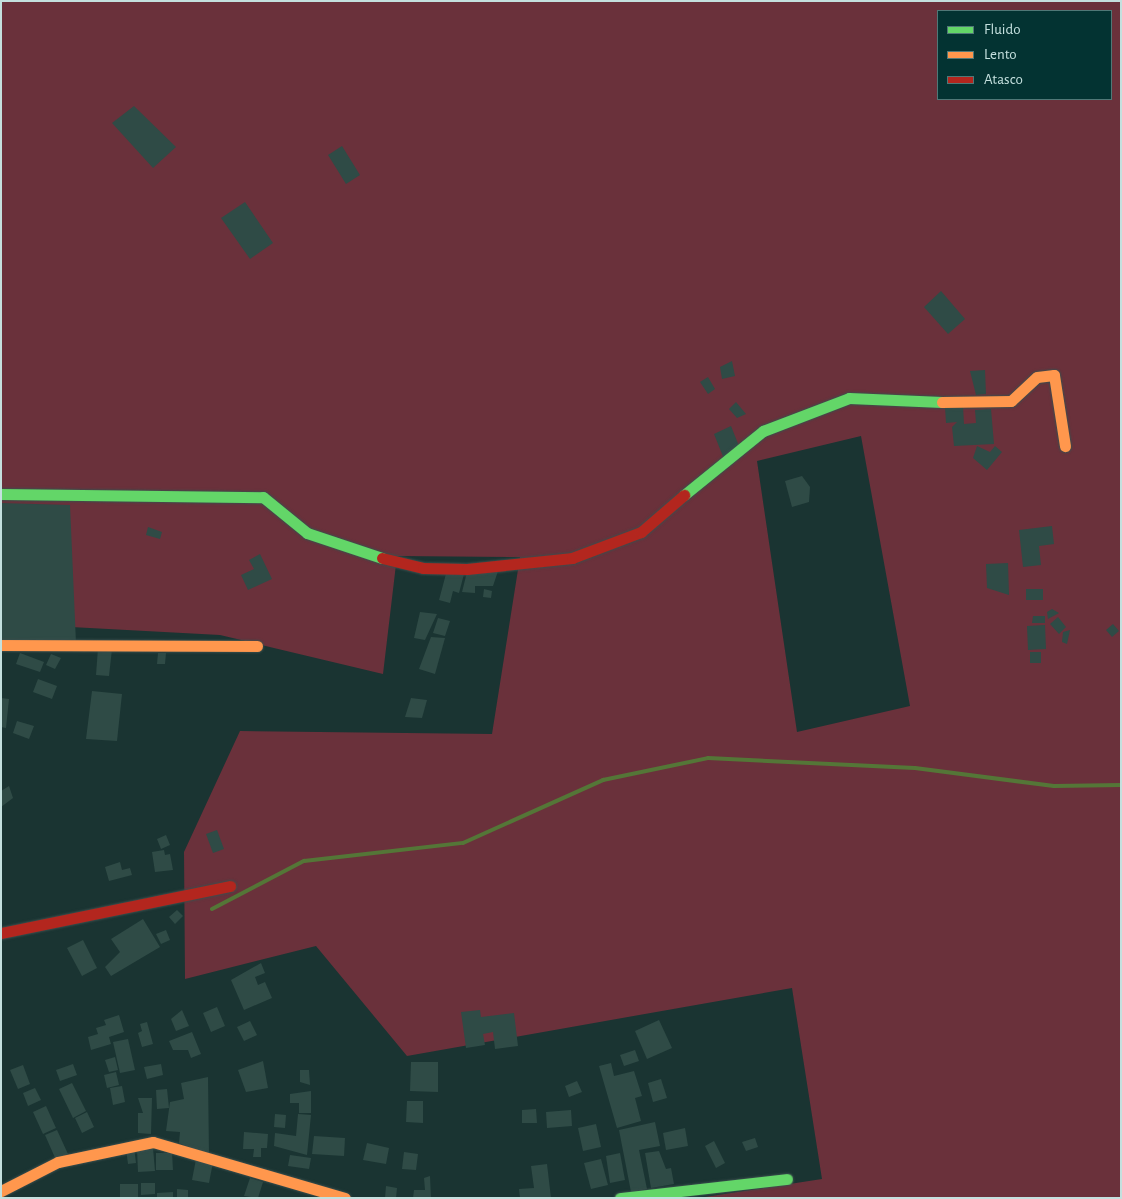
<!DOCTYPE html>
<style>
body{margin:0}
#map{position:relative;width:1122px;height:1199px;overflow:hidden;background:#1a3432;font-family:"Alegreya Sans",sans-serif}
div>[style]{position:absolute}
.green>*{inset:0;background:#6a313b}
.stream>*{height:4px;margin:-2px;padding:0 2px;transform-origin:2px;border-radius:2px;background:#547637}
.building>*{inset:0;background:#2f4b46}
.roads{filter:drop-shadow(0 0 1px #3a4e4d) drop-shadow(0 0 1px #3a4e4d)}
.fast>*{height:11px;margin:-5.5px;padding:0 5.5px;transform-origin:5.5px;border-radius:5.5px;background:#63d668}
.slow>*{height:11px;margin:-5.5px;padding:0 5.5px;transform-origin:5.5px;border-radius:5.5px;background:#ff974d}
.jam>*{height:11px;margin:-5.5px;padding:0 5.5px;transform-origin:5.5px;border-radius:5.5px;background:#b3261e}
span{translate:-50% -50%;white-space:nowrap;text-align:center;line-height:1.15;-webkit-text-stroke:4px #033332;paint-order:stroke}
.frame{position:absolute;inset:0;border:2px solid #c4e0de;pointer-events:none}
.legend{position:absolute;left:937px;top:10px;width:175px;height:90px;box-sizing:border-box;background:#033332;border:1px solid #507877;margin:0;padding:6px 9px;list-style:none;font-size:15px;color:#c4e0de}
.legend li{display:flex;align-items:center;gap:10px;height:25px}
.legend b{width:25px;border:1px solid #507877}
</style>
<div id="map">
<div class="green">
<div style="clip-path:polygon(evenodd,1px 1px,1121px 1px,1121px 1198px,698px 1198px,822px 1179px,792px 988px,407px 1056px,316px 946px,185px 979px,184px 852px,240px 731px,492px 734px,520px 557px,397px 556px,383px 674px,220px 635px,15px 624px,1px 615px,1px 1px,938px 11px,1111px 11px,1111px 99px,938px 99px,938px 11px,1px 1px,861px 436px,910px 706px,797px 732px,757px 461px,861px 436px)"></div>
</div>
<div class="stream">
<div style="left:212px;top:909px;width:104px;rotate:-27.6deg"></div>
<div style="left:304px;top:861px;width:160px;rotate:-6.5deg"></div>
<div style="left:463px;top:843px;width:154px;rotate:-24.2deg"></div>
<div style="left:603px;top:780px;width:107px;rotate:-11.8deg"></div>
<div style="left:708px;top:758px;width:207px;rotate:2.8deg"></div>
<div style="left:915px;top:768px;width:140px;rotate:7.4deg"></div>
<div style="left:1054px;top:786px;width:67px;rotate:-0.9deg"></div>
</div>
<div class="building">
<div style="clip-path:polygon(134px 106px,176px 147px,153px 168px,112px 123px)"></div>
<div style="clip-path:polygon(342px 146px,360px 175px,346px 184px,328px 155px)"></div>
<div style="clip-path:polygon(245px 202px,273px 243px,250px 259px,221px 218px)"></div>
<div style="clip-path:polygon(941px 291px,965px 319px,948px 334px,924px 307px)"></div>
<div style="clip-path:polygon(732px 361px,735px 376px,722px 379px,720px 367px)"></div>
<div style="clip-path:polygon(985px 370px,986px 394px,976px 395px,970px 371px)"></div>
<div style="clip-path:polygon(708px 377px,715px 389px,708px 394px,700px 382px)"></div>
<div style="clip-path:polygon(736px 402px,746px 414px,737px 418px,729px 409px)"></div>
<div style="clip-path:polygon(963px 406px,964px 424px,976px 423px,975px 410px,991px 409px,994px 444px,954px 446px,952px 427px,957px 422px,946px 423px,945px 407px)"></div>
<div style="clip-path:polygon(731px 426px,739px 446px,724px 459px,714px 434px)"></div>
<div style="clip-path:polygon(977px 446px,990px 452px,995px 446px,1002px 452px,987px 470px,973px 458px)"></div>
<div style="clip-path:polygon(802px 476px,810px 487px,809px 502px,792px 507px,785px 481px)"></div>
<div style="clip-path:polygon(1px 503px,70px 505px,76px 643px,1px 642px)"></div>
<div style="clip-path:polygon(1052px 526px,1054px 544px,1039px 546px,1041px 565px,1023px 567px,1019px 530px)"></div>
<div style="clip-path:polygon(148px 527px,162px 532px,160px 539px,146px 535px)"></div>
<div style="clip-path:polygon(260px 554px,272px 579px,248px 590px,241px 575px,254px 569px,249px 560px)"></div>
<div style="clip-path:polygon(1008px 563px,1009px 595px,987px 588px,986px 564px)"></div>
<div style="clip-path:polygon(447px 570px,464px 574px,459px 593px,453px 591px,450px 603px,439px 600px)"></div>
<div style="clip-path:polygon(498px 571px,493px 586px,475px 586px,475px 593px,462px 592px,467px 572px)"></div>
<div style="clip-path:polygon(484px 589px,492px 591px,491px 598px,483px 597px)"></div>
<div style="clip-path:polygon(1026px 589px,1043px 589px,1043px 600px,1026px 600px)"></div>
<div style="clip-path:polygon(1052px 609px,1059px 613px,1048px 619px,1047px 612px)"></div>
<div style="clip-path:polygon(420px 612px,437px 614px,425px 640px,414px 638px)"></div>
<div style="clip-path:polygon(1033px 616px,1045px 616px,1045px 623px,1032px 623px)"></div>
<div style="clip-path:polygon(1058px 617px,1066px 627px,1059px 634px,1050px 624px)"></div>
<div style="clip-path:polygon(438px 618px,450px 621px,445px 636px,433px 633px)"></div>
<div style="clip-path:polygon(1113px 624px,1119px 631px,1112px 637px,1106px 630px)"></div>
<div style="clip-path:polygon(1045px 625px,1046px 649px,1028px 650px,1027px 626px)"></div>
<div style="clip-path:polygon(1070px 630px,1067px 644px,1062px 642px,1063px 632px)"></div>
<div style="clip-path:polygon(431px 637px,445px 638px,435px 674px,419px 669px)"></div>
<div style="clip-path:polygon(98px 648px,112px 649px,109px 676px,96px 675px)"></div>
<div style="clip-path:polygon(1030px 652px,1041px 652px,1041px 663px,1030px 663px)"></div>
<div style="clip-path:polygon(20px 653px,44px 662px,40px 672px,16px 664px)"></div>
<div style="clip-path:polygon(158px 653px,166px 653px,165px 664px,157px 664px)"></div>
<div style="clip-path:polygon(51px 654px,61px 658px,55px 669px,46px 665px)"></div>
<div style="clip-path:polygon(38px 679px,57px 686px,52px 699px,33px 692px)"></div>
<div style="clip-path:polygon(92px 691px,122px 694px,117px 741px,86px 739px)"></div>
<div style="clip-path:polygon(1px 698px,9px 699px,6px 728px,1px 727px)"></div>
<div style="clip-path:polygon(411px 698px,427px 700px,422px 718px,405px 717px)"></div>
<div style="clip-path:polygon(17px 721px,34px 726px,29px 739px,13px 733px)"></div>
<div style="clip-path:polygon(9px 786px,13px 798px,1px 807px,1px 791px)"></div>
<div style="clip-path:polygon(217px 830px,224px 849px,213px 853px,206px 834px)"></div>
<div style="clip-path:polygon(166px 835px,170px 845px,161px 849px,157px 839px)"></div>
<div style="clip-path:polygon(164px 850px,165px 855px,170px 854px,173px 870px,155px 872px,152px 852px)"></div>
<div style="clip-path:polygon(120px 862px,122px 870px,130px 868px,132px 875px,109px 881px,105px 867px)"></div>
<div style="clip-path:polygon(177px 910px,183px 916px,175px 924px,169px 917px)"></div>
<div style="clip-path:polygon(143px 919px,160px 947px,111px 976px,105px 967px,120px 952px,111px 939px)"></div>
<div style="clip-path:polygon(166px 930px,170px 940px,161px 944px,156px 934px)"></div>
<div style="clip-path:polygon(83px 940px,97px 968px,82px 976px,67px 948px)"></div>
<div style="clip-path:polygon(261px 963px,265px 973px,255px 977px,258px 985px,265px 982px,272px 998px,244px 1010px,231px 980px)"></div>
<div style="clip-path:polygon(217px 1007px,225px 1026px,211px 1032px,203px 1013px)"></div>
<div style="clip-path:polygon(182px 1010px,189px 1026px,176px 1031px,171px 1019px)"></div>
<div style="clip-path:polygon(480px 1010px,481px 1017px,514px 1013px,518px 1046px,495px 1049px,493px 1032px,483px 1034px,485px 1045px,466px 1048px,461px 1012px)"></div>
<div style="clip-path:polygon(119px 1015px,124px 1032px,109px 1037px,111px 1044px,91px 1050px,88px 1037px,98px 1034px,96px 1028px,106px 1025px,104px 1020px)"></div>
<div style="clip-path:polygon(659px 1020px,672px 1048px,647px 1059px,635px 1031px)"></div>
<div style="clip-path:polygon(250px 1021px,257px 1035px,244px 1041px,237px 1027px)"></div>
<div style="clip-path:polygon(147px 1022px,153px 1044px,142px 1047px,138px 1033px,142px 1031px,140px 1024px)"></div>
<div style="clip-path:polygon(192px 1032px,201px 1054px,191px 1058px,188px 1050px,173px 1050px,169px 1041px)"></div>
<div style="clip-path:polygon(128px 1039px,135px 1070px,120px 1073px,113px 1042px)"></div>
<div style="clip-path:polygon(635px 1050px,639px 1061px,624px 1066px,620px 1055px)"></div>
<div style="clip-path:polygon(115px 1057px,118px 1070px,109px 1072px,105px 1060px)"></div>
<div style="clip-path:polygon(263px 1061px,268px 1088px,246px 1092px,238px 1070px)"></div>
<div style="clip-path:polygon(411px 1062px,438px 1062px,438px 1092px,410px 1091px)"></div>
<div style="clip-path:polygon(611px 1063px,614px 1076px,634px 1071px,642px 1096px,635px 1098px,641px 1121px,617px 1128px,599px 1066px)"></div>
<div style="clip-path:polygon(73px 1064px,77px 1075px,60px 1081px,56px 1070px)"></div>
<div style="clip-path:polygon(161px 1064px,163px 1075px,147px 1079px,144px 1067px)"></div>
<div style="clip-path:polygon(23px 1065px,30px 1084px,18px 1089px,10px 1070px)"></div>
<div style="clip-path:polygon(300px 1070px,309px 1070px,310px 1085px,300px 1082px)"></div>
<div style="clip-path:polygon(116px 1072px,119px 1085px,107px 1088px,104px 1075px)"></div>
<div style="clip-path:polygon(208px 1077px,209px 1155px,179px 1143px,180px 1132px,166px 1131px,170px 1102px,184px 1099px,181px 1083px)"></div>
<div style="clip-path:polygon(661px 1079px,667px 1098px,653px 1102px,648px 1083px)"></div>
<div style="clip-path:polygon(577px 1081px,582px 1092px,569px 1097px,565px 1086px)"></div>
<div style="clip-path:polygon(72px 1083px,86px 1111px,73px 1118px,59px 1089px)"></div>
<div style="clip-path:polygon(122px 1086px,125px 1102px,113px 1105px,110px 1088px)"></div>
<div style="clip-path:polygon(35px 1088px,41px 1100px,28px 1106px,23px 1093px)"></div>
<div style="clip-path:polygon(167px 1089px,169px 1108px,157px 1109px,156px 1090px)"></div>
<div style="clip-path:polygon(311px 1091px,311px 1113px,299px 1113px,299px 1103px,290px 1103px,290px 1094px)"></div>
<div style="clip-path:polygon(138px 1098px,152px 1098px,151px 1134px,138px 1133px,138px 1113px,143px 1113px)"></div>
<div style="clip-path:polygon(407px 1101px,423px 1101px,423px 1123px,406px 1122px)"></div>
<div style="clip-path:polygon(46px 1106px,56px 1128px,43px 1134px,33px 1112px)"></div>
<div style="clip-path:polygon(536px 1109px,537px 1123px,522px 1123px,522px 1110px)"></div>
<div style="clip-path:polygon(571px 1110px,572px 1126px,547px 1128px,546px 1112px)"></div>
<div style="clip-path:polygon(87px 1112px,94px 1127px,82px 1133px,75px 1118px)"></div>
<div style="clip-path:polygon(275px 1114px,286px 1115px,285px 1128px,274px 1127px)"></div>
<div style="clip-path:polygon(298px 1114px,311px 1115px,307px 1155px,274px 1146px,275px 1133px,296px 1136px)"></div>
<div style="clip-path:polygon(655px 1122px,660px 1146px,639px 1150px,647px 1189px,631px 1192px,619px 1130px)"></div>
<div style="clip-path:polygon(596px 1124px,601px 1147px,583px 1151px,578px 1128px)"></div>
<div style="clip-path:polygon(685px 1128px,688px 1146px,666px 1150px,663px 1133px)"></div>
<div style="clip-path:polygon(57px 1130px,68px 1154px,56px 1160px,45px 1135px)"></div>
<div style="clip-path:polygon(244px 1132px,268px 1134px,267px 1148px,261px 1148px,261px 1157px,253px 1157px,254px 1149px,243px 1149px)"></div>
<div style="clip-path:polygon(314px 1136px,345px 1138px,344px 1156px,312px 1154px)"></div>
<div style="clip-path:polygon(755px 1138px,758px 1147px,746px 1151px,742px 1142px)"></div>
<div style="clip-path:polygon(714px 1141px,725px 1163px,716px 1168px,705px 1146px)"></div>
<div style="clip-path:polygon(367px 1143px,389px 1148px,386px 1164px,363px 1160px)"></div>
<div style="clip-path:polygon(134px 1147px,136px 1163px,128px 1164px,126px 1149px)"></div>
<div style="clip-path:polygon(153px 1148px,155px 1171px,138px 1172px,137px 1149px)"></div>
<div style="clip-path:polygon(659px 1151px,666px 1169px,671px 1168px,674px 1184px,651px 1188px,645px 1153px)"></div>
<div style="clip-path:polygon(404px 1152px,418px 1154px,416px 1170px,402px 1169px)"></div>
<div style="clip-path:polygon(156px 1153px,172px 1153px,173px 1170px,156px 1170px)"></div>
<div style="clip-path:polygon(620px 1153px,625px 1180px,610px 1183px,606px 1156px)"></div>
<div style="clip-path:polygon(290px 1155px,311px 1158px,309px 1169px,288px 1166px)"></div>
<div style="clip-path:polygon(196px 1159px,213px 1162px,209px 1183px,192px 1180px)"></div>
<div style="clip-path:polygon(601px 1159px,608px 1185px,591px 1189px,584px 1163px)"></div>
<div style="clip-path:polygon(547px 1164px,551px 1198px,520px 1198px,519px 1189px,534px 1188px,531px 1166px)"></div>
<div style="clip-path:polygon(430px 1176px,431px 1198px,413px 1198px,414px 1190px,425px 1190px,424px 1178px)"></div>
<div style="clip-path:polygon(250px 1178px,263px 1182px,258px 1198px,244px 1196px)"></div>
<div style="clip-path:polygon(141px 1183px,155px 1183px,155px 1194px,141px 1195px)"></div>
<div style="clip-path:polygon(120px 1184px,138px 1184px,138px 1198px,120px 1198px)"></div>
<div style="clip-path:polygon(386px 1186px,397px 1188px,396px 1198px,385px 1198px)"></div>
<div style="clip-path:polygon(177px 1189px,188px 1190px,188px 1198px,177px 1198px)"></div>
<div style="clip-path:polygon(173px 1192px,173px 1198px,157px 1198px,157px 1193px)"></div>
</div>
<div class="roads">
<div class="fast">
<div style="left:1px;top:494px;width:262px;rotate:0.7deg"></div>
<div style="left:263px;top:497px;width:57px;rotate:39.3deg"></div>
<div style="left:307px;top:533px;width:79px;rotate:18.4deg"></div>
<div style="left:684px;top:495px;width:102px;rotate:-39deg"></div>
<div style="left:763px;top:431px;width:92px;rotate:-21deg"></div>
<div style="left:849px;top:398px;width:93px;rotate:2.5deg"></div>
<div style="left:620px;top:1198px;width:168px;rotate:-6.5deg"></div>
</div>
<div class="slow">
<div style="left:942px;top:402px;width:69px;rotate:-0.8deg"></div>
<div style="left:1011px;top:401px;width:35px;rotate:-43deg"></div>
<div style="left:1037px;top:377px;width:17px;rotate:-7deg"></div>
<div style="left:1054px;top:375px;width:72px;rotate:81.2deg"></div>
<div style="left:1px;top:645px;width:256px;rotate:0.2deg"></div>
<div style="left:1px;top:1191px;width:64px;rotate:-27deg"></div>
<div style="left:58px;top:1162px;width:97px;rotate:-11.9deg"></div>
<div style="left:153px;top:1142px;width:200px;rotate:16.3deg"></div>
</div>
<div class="jam">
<div style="left:382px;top:558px;width:42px;rotate:13.7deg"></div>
<div style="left:423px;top:568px;width:44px;rotate:1.3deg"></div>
<div style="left:467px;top:569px;width:106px;rotate:-6deg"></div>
<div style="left:572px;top:558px;width:74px;rotate:-20.6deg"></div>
<div style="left:641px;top:532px;width:57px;rotate:-40.7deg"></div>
<div style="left:1px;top:933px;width:234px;rotate:-11.6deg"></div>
</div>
</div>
<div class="frame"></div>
<ul class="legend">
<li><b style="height:6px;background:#63d668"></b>Fluido</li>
<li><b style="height:6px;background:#ff974d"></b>Lento</li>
<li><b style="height:6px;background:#b3261e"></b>Atasco</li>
</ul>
</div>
